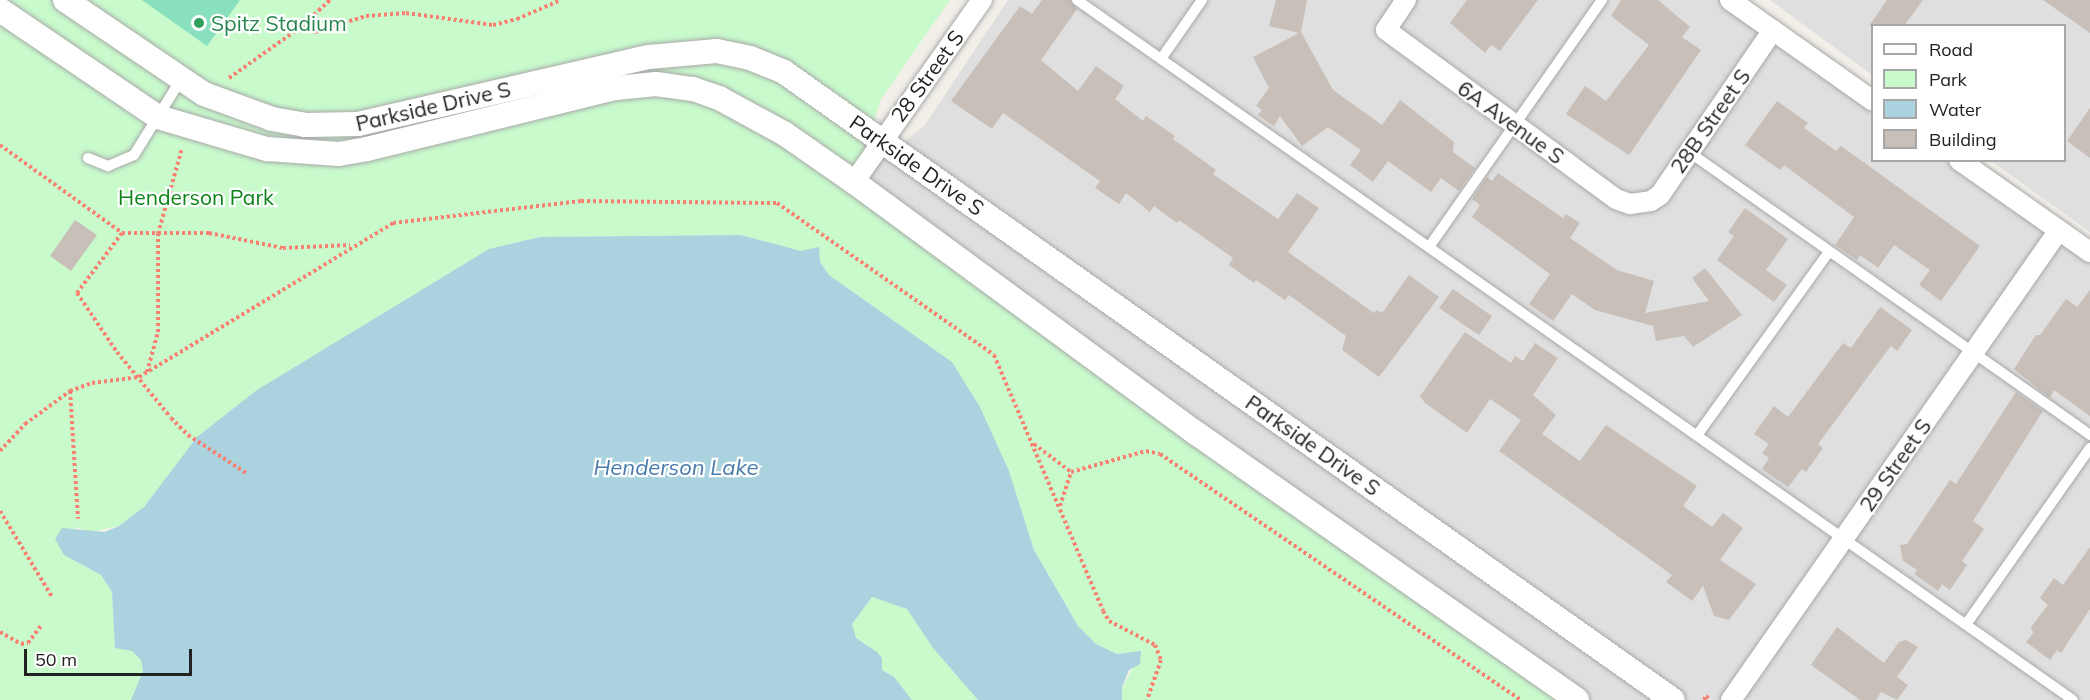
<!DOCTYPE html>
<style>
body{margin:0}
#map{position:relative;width:2090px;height:700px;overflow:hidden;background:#f2efe9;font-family:Mulish,sans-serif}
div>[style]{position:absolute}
.residential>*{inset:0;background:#e0dfdf}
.park>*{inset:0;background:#c8facc}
.pitch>*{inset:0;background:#88e0be}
.water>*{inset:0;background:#aad3df}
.building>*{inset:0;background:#c7bfb8}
.path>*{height:4px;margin-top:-2px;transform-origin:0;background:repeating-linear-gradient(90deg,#fa8072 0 3px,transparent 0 6px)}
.roads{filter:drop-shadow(0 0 2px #a9a9a9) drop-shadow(0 0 2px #a9a9a9)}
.service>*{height:10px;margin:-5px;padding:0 5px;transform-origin:5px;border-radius:5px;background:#fff}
.minor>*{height:20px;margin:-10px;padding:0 10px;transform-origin:10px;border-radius:10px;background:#fff}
.tertiary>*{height:24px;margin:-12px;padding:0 12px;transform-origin:12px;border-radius:12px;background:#fff}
.dots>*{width:16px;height:16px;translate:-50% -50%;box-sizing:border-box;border:3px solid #fff;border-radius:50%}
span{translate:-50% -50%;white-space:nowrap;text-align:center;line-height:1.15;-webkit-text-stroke:4.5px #fff;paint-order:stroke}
.leisure-label{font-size:21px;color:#27864d}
.left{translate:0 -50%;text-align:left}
.street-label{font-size:21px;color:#222}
.park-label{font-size:21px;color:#0c8416}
.water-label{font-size:22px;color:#4a7aab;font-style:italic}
.legend{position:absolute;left:1871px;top:24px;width:195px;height:138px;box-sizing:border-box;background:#fff;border:2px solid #a7a7a7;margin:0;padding:8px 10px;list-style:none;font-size:18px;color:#222}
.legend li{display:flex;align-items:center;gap:12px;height:30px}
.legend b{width:30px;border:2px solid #a7a7a7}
.scale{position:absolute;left:24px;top:649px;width:168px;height:27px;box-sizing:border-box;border:3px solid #222;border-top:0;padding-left:8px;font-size:18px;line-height:21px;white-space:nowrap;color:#222;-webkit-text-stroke:4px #fff;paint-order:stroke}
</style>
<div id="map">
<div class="residential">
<div style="clip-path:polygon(1008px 0,1727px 0,1872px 99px,1872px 160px,1961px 161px,2090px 250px,2090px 700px,1577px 700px,854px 182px,925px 125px)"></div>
<div style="clip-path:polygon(1770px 0,2090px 0,2090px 232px,1991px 161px,2064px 160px,2064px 26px,1872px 26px,1872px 75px)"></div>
</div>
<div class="park">
<div style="clip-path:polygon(0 0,950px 0,881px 99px,854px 183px,1577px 700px,1122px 700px,1122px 688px,1141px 652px,1117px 654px,1096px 644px,1078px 626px,1034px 550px,1009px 471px,980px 407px,952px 362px,829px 275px,820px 262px,801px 251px,741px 235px,540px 237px,489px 249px,163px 485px,144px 507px,119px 526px,91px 532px,75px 527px,64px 555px,101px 575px,112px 592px,115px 647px,132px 651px,141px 660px,143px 671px,131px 700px,0 700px)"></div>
<div style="clip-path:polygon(872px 597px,907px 609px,933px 648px,978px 700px,912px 700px,890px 674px,881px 670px,868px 645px,856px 638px,852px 624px)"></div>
</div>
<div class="pitch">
<div style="clip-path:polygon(142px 0,240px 0,207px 46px)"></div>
</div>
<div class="water">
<div style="clip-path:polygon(741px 235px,801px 251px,819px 247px,820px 262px,829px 275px,952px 362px,980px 407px,1009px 471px,1034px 550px,1078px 626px,1096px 644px,1117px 654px,1141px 651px,1140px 664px,1129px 670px,1122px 687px,1122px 700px,978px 700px,933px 648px,907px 609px,872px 597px,852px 624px,856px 638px,877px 652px,882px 658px,882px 670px,894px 677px,912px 700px,131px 700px,143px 671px,141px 660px,132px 651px,115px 648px,112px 592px,101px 575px,64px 555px,55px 539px,62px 528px,105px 532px,119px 526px,144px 507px,197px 437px,257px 390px,489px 249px,540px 237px)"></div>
</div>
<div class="building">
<div style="clip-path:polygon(1042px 0,1070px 0,1077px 9px,1041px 60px,1078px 91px,1096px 66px,1124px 86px,1115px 99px,1143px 121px,1146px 116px,1175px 136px,1173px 139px,1216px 170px,1213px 174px,1278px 219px,1297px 193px,1319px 208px,1288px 252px,1374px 313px,1377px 310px,1382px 313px,1409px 275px,1439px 297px,1379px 377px,1342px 350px,1346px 336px,1289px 295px,1285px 300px,1256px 280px,1254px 283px,1229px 265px,1233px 258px,1179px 220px,1177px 223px,1154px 206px,1150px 212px,1126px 193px,1119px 204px,1095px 188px,1100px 181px,1003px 113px,992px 129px,951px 101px,1020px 6px,1032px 14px)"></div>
<div style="clip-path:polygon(1276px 0,1307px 0,1301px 32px,1333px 90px,1382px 125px,1400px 100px,1454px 142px,1453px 152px,1475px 168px,1459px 191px,1441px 178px,1431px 192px,1388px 161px,1373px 182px,1350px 165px,1361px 150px,1328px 127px,1302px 146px,1280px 116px,1274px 126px,1258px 115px,1262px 110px,1256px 106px,1269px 88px,1253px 57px,1299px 33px,1269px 26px)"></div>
<div style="clip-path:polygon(1467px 0,1538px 0,1500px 51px,1491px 45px,1485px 53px,1450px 23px)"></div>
<div style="clip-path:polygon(1621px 0,1658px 0,1690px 27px,1682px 37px,1701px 50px,1629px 155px,1566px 114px,1585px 86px,1606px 101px,1649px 45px,1611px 16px)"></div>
<div style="clip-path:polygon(1887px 0,1923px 0,1904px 26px,1869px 26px)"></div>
<div style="clip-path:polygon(2043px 0,2090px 0,2090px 33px)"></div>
<div style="clip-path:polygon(1777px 101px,1808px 123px,1804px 128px,1836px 151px,1841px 146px,1980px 246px,1941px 301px,1919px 285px,1930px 270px,1894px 245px,1878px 268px,1860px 255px,1857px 260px,1835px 245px,1854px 217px,1784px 165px,1780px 170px,1745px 145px)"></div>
<div style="clip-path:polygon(2090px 108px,2090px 158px,2067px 141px)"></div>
<div style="clip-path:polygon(1498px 173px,1563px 218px,1566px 214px,1580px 223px,1570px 238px,1617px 270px,1654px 281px,1645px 313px,1709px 301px,1692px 278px,1705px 268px,1742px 315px,1693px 347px,1684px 336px,1656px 341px,1653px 326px,1595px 310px,1572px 294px,1553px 321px,1529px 304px,1550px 274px,1472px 217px,1480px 205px,1472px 199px,1487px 177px,1492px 181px)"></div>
<div style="clip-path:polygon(1745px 208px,1788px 239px,1766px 270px,1787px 285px,1774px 302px,1717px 260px,1734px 236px,1728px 232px)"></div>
<div style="clip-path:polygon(75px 220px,97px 235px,71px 271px,50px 256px)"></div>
<div style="clip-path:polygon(1453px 289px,1492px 316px,1479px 335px,1439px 308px)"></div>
<div style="clip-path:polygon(2090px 290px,2090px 416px,2054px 390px,2050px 398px,2014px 369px,2036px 335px,2040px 335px,2066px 299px,2077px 307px)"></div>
<div style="clip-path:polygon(1880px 307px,1912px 330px,1897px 351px,1891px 346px,1881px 359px,1818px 444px,1823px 448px,1806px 472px,1802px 469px,1788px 487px,1762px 469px,1769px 458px,1762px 453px,1769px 444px,1754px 434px,1774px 406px,1788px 417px,1843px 343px,1851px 348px)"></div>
<div style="clip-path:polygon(1465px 332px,1511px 363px,1515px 356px,1523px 361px,1535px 343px,1558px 358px,1533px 395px,1556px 415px,1542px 434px,1580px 461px,1606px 425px,1697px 486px,1683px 506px,1712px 527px,1723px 513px,1743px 528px,1720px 560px,1756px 584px,1729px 620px,1714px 616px,1703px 586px,1692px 601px,1666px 582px,1672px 575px,1499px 451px,1521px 420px,1490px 399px,1467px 433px,1425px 403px,1420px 396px)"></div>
<div style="clip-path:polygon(2016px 392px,2043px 411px,1973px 521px,1984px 529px,1962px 561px,1967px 565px,1950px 590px,1942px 584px,1938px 591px,1914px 574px,1917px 570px,1903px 561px,1900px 545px,1907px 544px,1950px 480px,1956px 484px)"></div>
<div style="clip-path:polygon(2090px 547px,2090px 609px,2061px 653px,2057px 650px,2050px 660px,2026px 642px,2033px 633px,2031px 627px,2048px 605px,2040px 598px,2054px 578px,2063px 585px)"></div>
<div style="clip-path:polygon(1837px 627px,1884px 663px,1899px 642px,1906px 640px,1918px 647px,1897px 677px,1908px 685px,1897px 700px,1881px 692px,1876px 700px,1860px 700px,1811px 665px)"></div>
</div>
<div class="path">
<div style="left:301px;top:27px;width:15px;rotate:20deg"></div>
<div style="left:315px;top:32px;width:53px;rotate:-17.4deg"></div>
<div style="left:366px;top:16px;width:40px;rotate:-4.3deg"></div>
<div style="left:406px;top:13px;width:88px;rotate:7.9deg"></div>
<div style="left:493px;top:25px;width:25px;rotate:-14deg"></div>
<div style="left:517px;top:19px;width:48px;rotate:-23.4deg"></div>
<div style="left:229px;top:78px;width:88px;rotate:-35.3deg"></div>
<div style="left:301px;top:27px;width:40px;rotate:-43deg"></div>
<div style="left:0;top:145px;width:150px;rotate:35.8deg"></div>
<div style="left:122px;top:233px;width:87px"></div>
<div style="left:209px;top:233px;width:76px;rotate:11.5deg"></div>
<div style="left:283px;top:248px;width:67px;rotate:-2.6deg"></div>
<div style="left:122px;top:233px;width:75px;rotate:126.9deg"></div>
<div style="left:77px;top:293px;width:71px;rotate:55.9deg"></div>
<div style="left:117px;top:352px;width:85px;rotate:50.7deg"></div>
<div style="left:171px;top:418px;width:24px;rotate:45deg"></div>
<div style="left:188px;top:435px;width:69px;rotate:33.2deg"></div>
<div style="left:147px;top:372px;width:41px;rotate:-74.6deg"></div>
<div style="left:158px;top:332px;width:98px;rotate:-90deg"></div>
<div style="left:158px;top:234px;width:89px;rotate:-74.4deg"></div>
<div style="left:70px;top:391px;width:128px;rotate:86.4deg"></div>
<div style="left:1034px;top:444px;width:46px;rotate:37.1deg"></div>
<div style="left:1071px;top:472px;width:78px;rotate:-15.6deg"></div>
<div style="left:1146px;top:451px;width:14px;rotate:12deg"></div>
<div style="left:1160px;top:454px;width:437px;rotate:34.3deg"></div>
<div style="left:0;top:451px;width:37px;rotate:-47deg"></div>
<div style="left:25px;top:424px;width:56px;rotate:-36.3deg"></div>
<div style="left:70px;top:391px;width:23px;rotate:-20deg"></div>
<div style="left:92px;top:383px;width:47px;rotate:-7.3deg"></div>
<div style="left:139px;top:377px;width:297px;rotate:-31.2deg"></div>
<div style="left:393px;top:223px;width:189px;rotate:-6.7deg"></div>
<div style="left:581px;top:201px;width:196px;rotate:0.6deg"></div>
<div style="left:777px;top:203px;width:265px;rotate:35deg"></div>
<div style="left:994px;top:355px;width:278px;rotate:66.9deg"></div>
<div style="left:1103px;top:611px;width:12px;rotate:59deg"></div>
<div style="left:1109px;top:621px;width:52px;rotate:27.6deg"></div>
<div style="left:1155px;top:645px;width:16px;rotate:68deg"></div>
<div style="left:1161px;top:660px;width:42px;rotate:109.3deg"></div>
<div style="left:1060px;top:506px;width:36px;rotate:-72deg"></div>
<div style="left:0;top:511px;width:100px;rotate:58.8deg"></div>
<div style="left:0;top:632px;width:24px;rotate:30deg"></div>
<div style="left:21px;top:644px;width:7px;rotate:-8deg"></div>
<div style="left:28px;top:643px;width:21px;rotate:-53deg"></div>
<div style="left:1704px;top:700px;width:4px;rotate:-63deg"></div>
<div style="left:1706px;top:696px;width:6px;rotate:39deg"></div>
</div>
<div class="roads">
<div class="service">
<div style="left:1077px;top:0;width:1217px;rotate:35.1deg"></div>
<div style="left:1161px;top:59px;width:72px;rotate:-55.2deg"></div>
<div style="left:1689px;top:152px;width:491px;rotate:35.2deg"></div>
<div style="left:88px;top:158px;width:22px;rotate:22deg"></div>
<div style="left:108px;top:166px;width:28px;rotate:-23deg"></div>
<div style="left:134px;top:155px;width:87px;rotate:-58.1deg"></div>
<div style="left:1429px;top:247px;width:302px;rotate:-55deg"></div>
<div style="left:1698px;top:434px;width:224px;rotate:-54.3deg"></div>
<div style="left:1967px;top:623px;width:214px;rotate:-54.9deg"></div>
</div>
<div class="minor">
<div style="left:1406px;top:0;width:36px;rotate:124deg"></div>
<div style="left:1386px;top:30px;width:285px;rotate:36.3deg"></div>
<div style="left:1616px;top:199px;width:15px;rotate:20deg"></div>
<div style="left:1630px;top:204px;width:21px;rotate:-8deg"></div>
<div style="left:1651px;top:201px;width:11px;rotate:-34deg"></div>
<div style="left:1660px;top:195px;width:200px;rotate:-55.6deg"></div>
<div style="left:1730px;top:0;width:174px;rotate:35.2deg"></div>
<div style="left:1959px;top:160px;width:160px;rotate:35.1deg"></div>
<div style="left:854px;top:182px;width:223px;rotate:-54.9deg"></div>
<div style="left:1731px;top:700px;width:573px;rotate:-55.09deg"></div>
</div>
<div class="tertiary">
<div style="left:65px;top:0;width:168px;rotate:34.1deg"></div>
<div style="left:204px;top:94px;width:72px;rotate:20.2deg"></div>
<div style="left:272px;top:119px;width:34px;rotate:10deg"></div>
<div style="left:305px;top:125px;width:53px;rotate:-1.1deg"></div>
<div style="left:358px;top:124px;width:299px;rotate:-13deg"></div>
<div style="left:649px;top:57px;width:68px;rotate:-5deg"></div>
<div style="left:717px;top:51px;width:34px;rotate:12deg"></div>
<div style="left:750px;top:58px;width:37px;rotate:22deg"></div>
<div style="left:784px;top:72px;width:1088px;rotate:35.24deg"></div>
<div style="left:0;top:10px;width:191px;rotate:34.1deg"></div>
<div style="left:158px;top:117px;width:114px;rotate:16.4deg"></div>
<div style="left:267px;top:149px;width:72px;rotate:4deg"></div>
<div style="left:339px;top:154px;width:28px;rotate:-10deg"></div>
<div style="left:367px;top:149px;width:256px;rotate:-13.8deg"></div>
<div style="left:616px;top:88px;width:40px;rotate:-5.7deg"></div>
<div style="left:656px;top:84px;width:37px;rotate:8deg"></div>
<div style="left:693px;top:89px;width:28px;rotate:19deg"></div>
<div style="left:719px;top:98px;width:75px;rotate:28.6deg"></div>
<div style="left:785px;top:134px;width:84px;rotate:34.8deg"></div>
<div style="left:854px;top:182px;width:424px;rotate:36.3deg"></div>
<div style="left:1196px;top:433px;width:465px;rotate:35deg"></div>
</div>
</div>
<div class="dots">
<div style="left:199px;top:23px;background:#2e9e5b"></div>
</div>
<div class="leisure-label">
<span class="left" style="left:211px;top:23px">Spitz Stadium</span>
</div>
<div class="street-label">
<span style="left:927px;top:76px;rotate:-54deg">28 Street S</span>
<span style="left:433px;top:106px;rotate:-13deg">Parkside Drive S</span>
<span style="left:1710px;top:121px;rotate:-55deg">28B Street S</span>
<span style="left:1511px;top:122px;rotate:36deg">6A Avenue S</span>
<span style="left:917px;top:165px;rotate:35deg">Parkside Drive S</span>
<span style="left:1313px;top:445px;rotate:35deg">Parkside Drive S</span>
<span style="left:1895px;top:465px;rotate:-55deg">29 Street S</span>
</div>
<div class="park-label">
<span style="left:196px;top:197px">Henderson Park</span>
</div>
<div class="water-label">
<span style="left:676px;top:468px">Henderson Lake</span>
</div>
<ul class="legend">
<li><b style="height:8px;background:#fff"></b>Road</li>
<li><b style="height:16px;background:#c8facc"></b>Park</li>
<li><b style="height:16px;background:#aad3df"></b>Water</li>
<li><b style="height:16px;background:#c7bfb8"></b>Building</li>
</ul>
<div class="scale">50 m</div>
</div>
